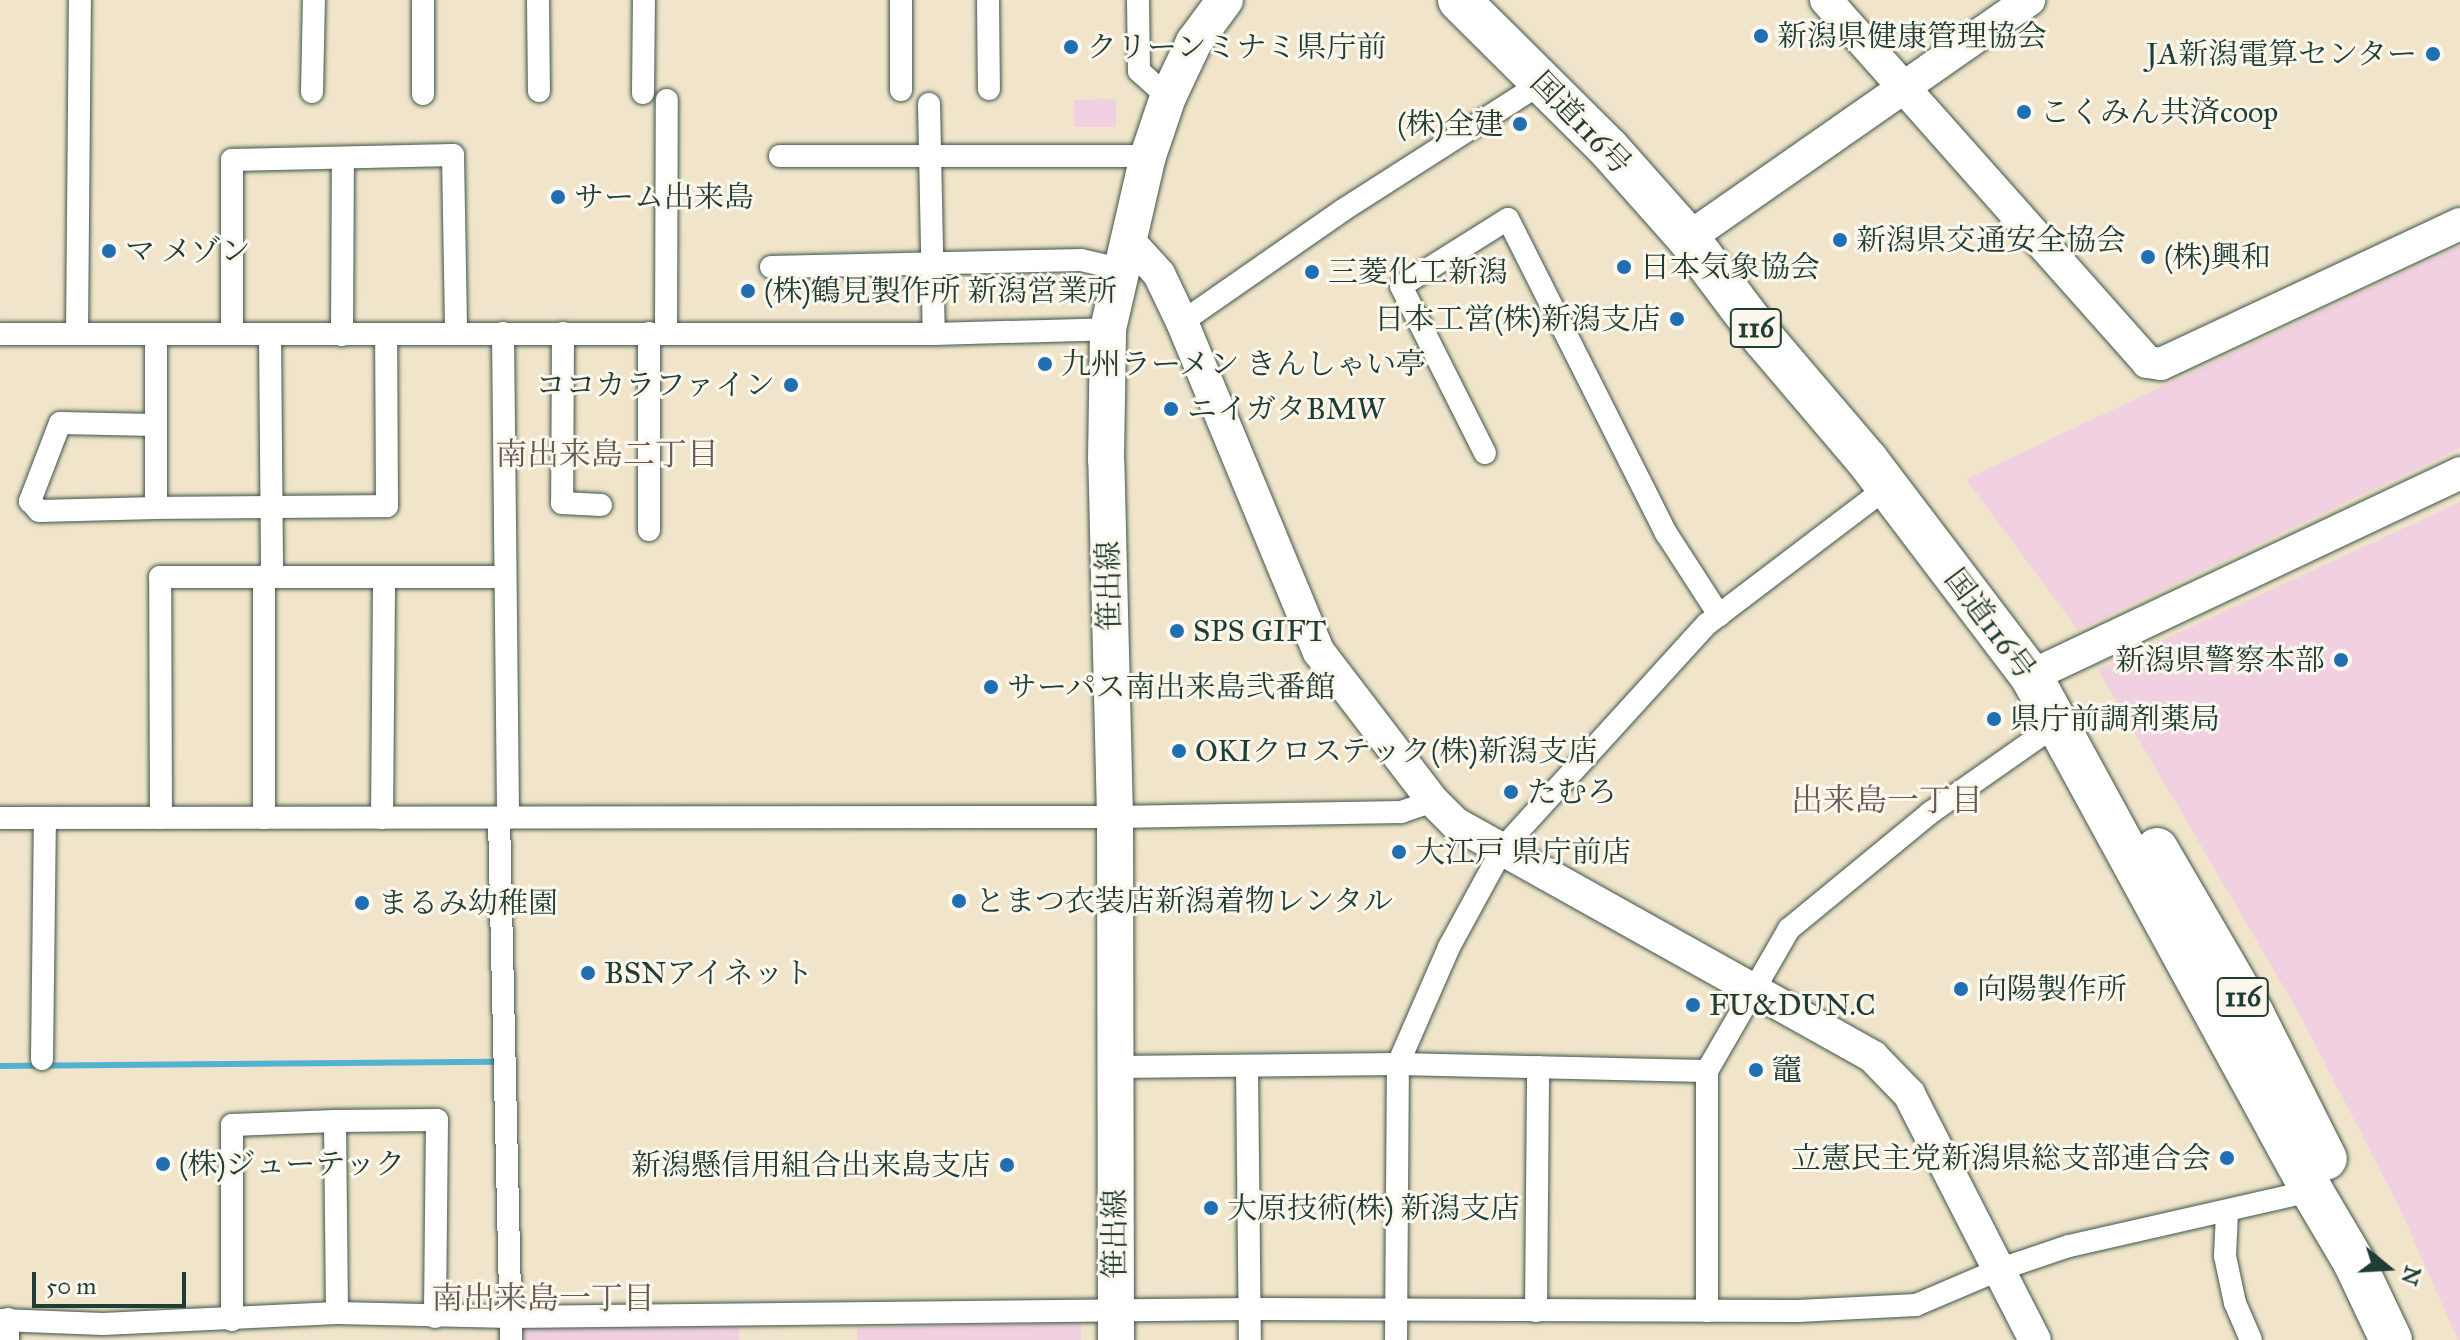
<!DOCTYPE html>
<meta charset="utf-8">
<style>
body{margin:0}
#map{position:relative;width:2460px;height:1340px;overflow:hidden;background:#f0e5ca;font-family:"IM FELL Great Primer","Noto Serif JP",serif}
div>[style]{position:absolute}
.built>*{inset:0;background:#f1d0e2}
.stream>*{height:6px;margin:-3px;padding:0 3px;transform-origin:3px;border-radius:3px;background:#51b3d0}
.roads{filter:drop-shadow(0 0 2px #3e564a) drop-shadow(0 0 2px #3e564a)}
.street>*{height:22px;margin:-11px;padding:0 11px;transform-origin:11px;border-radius:11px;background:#fff}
.secondary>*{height:32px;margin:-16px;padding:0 16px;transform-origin:16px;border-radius:16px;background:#fff}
.primary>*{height:36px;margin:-18px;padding:0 18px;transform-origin:18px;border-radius:18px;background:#fff}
.highway>*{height:42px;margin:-21px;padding:0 21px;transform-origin:21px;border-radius:21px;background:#fff}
.dots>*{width:22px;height:22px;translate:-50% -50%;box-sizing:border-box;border:4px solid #fbf7ec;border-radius:50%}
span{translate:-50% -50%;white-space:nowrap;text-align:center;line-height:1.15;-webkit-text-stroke:6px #fbf7ec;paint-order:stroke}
.shield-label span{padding:2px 6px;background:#fbf7ec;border:2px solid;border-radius:6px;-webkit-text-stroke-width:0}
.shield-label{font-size:28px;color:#1f3d34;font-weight:700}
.poi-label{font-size:30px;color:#1f3d34}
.left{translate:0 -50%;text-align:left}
.right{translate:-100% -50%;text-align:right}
.street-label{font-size:30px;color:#1f3d34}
.neighbourhood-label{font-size:32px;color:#655b55}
.north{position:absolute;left:2348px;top:1228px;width:80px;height:80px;-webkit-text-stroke:6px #fbf7ec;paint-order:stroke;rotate:108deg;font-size:22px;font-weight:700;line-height:32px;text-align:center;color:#1f3d34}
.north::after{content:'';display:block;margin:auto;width:28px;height:36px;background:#1f3d34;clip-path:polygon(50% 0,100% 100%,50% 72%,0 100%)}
.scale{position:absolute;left:32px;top:1272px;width:154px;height:36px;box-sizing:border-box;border:4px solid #1f3d34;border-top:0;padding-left:10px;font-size:24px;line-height:28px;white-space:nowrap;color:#1f3d34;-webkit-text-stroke:6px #fbf7ec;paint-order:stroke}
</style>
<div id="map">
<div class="built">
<div style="clip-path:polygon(1116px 99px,1116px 127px,1074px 127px,1074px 100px)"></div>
<div style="clip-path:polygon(2460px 246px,2460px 448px,2078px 630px,1966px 479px)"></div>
<div style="clip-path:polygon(2460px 502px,2460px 1340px,2458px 1340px,2399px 1207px,2299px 1013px,2098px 670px)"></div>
<div style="clip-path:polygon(1081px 1323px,1081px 1340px,857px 1340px,857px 1327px)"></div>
<div style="clip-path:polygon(524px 1327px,739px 1327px,739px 1340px,524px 1340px)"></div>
</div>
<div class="stream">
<div style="left:0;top:1066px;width:493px;rotate:-0.5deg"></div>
</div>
<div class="roads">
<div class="street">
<div style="left:538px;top:0;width:91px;rotate:89.4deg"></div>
<div style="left:901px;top:0;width:90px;rotate:90deg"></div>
<div style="left:988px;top:0;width:89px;rotate:89.4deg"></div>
<div style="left:1138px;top:0;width:71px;rotate:89.2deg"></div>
<div style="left:1139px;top:71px;width:39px;rotate:42deg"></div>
<div style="left:312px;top:92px;width:92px;rotate:-88.8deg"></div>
<div style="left:643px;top:93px;width:93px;rotate:-89.4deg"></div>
<div style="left:423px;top:94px;width:94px;rotate:-90deg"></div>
<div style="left:929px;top:104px;width:230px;rotate:88.8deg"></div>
<div style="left:780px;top:156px;width:368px"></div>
<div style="left:771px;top:267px;width:310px;rotate:-1.3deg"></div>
<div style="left:1081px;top:260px;width:40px;rotate:13deg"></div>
<div style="left:1182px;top:322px;width:196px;rotate:-34.8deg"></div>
<div style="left:1343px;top:210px;width:237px;rotate:-32.6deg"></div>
<div style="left:503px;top:333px;width:485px;rotate:89.4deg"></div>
<div style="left:563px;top:333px;width:170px;rotate:90.3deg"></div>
<div style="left:562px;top:503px;width:39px;rotate:3deg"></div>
<div style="left:649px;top:333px;width:197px;rotate:90deg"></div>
<div style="left:666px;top:333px;width:233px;rotate:-89.8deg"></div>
<div style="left:0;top:334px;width:934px"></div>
<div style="left:934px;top:334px;width:174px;rotate:-1.6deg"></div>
<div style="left:77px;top:334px;width:334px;rotate:-89.5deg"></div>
<div style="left:232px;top:334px;width:174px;rotate:-90deg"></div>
<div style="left:232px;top:160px;width:221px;rotate:-1.3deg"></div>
<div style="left:453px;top:155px;width:179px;rotate:89deg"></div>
<div style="left:270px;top:334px;width:241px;rotate:89.5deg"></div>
<div style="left:342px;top:335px;width:177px;rotate:-89.7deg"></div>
<div style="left:155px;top:425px;width:95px;rotate:-178.8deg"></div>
<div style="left:60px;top:423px;width:84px;rotate:111deg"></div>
<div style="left:30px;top:501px;width:13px;rotate:48deg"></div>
<div style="left:39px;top:511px;width:117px;rotate:-1.5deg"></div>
<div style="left:156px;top:508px;width:174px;rotate:-90deg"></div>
<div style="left:1485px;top:453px;width:187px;rotate:-116.7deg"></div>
<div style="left:1401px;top:286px;width:126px;rotate:-32.1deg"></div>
<div style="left:1508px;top:219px;width:352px;rotate:63.3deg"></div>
<div style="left:1666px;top:533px;width:98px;rotate:57.1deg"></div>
<div style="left:156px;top:508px;width:231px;rotate:-0.5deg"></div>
<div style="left:387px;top:506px;width:172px;rotate:-90.3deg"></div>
<div style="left:264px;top:576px;width:242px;rotate:90deg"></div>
<div style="left:0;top:818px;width:1115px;rotate:-0.05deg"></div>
<div style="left:1115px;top:817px;width:286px;rotate:-1deg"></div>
<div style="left:1401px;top:812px;width:34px;rotate:-19deg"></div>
<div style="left:161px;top:818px;width:241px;rotate:-90.2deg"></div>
<div style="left:160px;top:577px;width:345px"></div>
<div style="left:382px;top:818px;width:239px;rotate:-89.5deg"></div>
<div style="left:499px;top:818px;width:522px;rotate:88.68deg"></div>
<div style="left:42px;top:1059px;width:241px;rotate:-89.3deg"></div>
<div style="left:1247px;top:1066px;width:274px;rotate:89.4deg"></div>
<div style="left:1116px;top:1067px;width:282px;rotate:-0.6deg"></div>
<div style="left:1398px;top:1064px;width:309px;rotate:1.3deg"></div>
<div style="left:1707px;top:1071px;width:164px;rotate:-60deg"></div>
<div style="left:1789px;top:929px;width:183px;rotate:-39.4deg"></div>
<div style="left:1930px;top:813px;width:155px;rotate:-35deg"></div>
<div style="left:335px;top:1121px;width:192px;rotate:89.4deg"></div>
<div style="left:2227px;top:1213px;width:43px;rotate:92.7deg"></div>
<div style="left:2225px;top:1256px;width:48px;rotate:78deg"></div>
<div style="left:2235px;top:1303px;width:40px;rotate:66.6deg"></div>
<div style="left:1536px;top:1311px;width:244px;rotate:-89.5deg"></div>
<div style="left:1707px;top:1311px;width:240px;rotate:-90deg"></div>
<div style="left:8px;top:1319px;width:21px;rotate:90deg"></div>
<div style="left:0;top:1320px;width:103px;rotate:2.2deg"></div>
<div style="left:103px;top:1324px;width:234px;rotate:-2.7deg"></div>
<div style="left:337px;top:1313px;width:174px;rotate:1.3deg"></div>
<div style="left:511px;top:1317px;width:738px;rotate:-0.62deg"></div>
<div style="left:1249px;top:1309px;width:549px;rotate:0.21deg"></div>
<div style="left:1798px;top:1311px;width:118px;rotate:-2.9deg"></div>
<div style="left:1916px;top:1305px;width:89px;rotate:-23.1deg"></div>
<div style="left:1998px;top:1270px;width:75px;rotate:-18.7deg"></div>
<div style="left:2069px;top:1246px;width:249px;rotate:-12.8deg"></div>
<div style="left:232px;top:1320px;width:195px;rotate:-90deg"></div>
<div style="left:232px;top:1125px;width:103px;rotate:-2.2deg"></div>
<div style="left:335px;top:1121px;width:102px;rotate:-0.6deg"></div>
<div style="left:437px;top:1120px;width:197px;rotate:90.6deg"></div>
<div style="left:1396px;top:1340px;width:276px;rotate:-89.6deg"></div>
<div style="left:1398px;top:1064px;width:128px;rotate:-66.4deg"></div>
<div style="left:1449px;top:947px;width:113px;rotate:-61.4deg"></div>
<div style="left:1503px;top:848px;width:303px;rotate:-47.7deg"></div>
<div style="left:1707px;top:624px;width:223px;rotate:-37.2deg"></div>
</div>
<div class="secondary">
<div style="left:1826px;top:0;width:484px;rotate:48.4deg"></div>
<div style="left:2147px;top:362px;width:14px;rotate:8deg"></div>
<div style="left:2161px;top:364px;width:330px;rotate:-25.1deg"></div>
<div style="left:1688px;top:238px;width:416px;rotate:-34.9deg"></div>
<div style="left:1128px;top:240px;width:46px;rotate:47.6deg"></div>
<div style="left:1159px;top:274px;width:53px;rotate:64.4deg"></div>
<div style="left:1182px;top:322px;width:357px;rotate:67.5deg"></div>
<div style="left:1319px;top:652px;width:188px;rotate:52.6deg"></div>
<div style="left:1433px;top:801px;width:31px;rotate:45deg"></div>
<div style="left:1455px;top:823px;width:479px;rotate:29.2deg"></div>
<div style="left:1873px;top:1057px;width:52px;rotate:45.8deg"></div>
<div style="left:1909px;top:1094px;width:276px;rotate:62.9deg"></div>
<div style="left:2031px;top:676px;width:475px;rotate:-25.3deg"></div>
</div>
<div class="primary">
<div style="left:1116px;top:1340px;width:523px;rotate:-90.11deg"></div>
<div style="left:1115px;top:817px;width:357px;rotate:-91.4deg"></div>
<div style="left:1106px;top:460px;width:131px;rotate:-89.1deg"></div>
<div style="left:1108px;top:329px;width:178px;rotate:-77deg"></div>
<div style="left:1148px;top:156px;width:62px;rotate:-71.3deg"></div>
<div style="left:1168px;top:97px;width:61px;rotate:-64.7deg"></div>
<div style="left:1194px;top:42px;width:52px;rotate:-53.6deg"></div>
</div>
<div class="highway">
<div style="left:1459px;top:0;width:211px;rotate:44.8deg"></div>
<div style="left:1609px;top:149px;width:119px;rotate:48.4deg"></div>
<div style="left:1688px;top:238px;width:126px;rotate:53deg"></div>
<div style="left:1764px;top:339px;width:159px;rotate:49.6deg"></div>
<div style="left:1867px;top:460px;width:271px;rotate:52.8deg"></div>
<div style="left:2031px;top:676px;width:587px;rotate:61.38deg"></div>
<div style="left:2312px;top:1191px;width:82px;rotate:59.4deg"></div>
<div style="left:2354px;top:1262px;width:86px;rotate:64.6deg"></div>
<div style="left:2157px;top:849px;width:191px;rotate:59.8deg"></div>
<div style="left:2253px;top:1014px;width:162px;rotate:63.3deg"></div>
</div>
</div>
<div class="dots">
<div style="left:1761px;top:36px;background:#1f6fb2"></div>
<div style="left:1071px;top:47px;background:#1f6fb2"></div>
<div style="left:2433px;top:54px;background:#1f6fb2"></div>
<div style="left:2024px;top:112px;background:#1f6fb2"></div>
<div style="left:1520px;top:124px;background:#1f6fb2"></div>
<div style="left:558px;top:197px;background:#1f6fb2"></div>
<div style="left:1840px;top:240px;background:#1f6fb2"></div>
<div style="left:109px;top:251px;background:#1f6fb2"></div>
<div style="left:2148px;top:257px;background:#1f6fb2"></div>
<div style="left:1624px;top:267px;background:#1f6fb2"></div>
<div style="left:1312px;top:272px;background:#1f6fb2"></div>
<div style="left:748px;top:291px;background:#1f6fb2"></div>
<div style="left:1677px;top:319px;background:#1f6fb2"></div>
<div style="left:1045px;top:364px;background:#1f6fb2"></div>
<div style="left:791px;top:385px;background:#1f6fb2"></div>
<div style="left:1171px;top:409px;background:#1f6fb2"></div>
<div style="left:1177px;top:631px;background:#1f6fb2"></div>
<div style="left:2341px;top:660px;background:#1f6fb2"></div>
<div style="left:991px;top:687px;background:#1f6fb2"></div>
<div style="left:1994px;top:719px;background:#1f6fb2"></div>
<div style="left:1179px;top:751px;background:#1f6fb2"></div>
<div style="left:1511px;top:792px;background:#1f6fb2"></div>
<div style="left:1399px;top:852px;background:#1f6fb2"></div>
<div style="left:959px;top:901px;background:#1f6fb2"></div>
<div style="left:362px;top:903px;background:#1f6fb2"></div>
<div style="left:588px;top:973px;background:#1f6fb2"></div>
<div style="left:1961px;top:989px;background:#1f6fb2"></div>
<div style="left:1693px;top:1005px;background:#1f6fb2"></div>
<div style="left:1756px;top:1070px;background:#1f6fb2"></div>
<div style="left:2227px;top:1158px;background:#1f6fb2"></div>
<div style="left:163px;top:1164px;background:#1f6fb2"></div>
<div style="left:1007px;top:1165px;background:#1f6fb2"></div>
<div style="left:1211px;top:1208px;background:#1f6fb2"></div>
</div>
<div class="shield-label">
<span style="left:1756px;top:328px">116</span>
<span style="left:2243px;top:997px">116</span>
</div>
<div class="poi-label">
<span class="left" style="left:1777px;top:36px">新潟県健康管理協会</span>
<span class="left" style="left:1087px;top:47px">クリーンミナミ県庁前</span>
<span class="right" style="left:2417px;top:54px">JA新潟電算センター</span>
<span class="left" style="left:2040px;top:112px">こくみん共済coop</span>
<span class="right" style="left:1504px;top:124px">(株)全建</span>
<span class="left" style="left:574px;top:197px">サーム出来島</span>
<span class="left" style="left:1856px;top:240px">新潟県交通安全協会</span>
<span class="left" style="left:125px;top:251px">マ メゾン</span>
<span class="left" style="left:2164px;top:257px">(株)興和</span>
<span class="left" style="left:1640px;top:267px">日本気象協会</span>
<span class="left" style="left:1328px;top:272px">三菱化工新潟</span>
<span class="left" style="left:764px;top:291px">(株)鶴見製作所 新潟営業所</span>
<span class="right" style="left:1661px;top:319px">日本工営(株)新潟支店</span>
<span class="left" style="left:1061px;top:364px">九州ラーメン きんしゃい亭</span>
<span class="right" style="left:775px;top:385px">ココカラファイン</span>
<span class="left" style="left:1187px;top:409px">ニイガタBMW</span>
<span class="left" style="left:1193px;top:631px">SPS GIFT</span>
<span class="right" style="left:2325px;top:660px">新潟県警察本部</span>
<span class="left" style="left:1007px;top:687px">サーパス南出来島弐番館</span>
<span class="left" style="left:2010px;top:719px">県庁前調剤薬局</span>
<span class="left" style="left:1195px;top:751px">OKIクロステック(株)新潟支店</span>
<span class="left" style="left:1527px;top:792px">たむろ</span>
<span class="left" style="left:1415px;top:852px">大江戸 県庁前店</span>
<span class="left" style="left:975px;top:901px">とまつ衣装店新潟着物レンタル</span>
<span class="left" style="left:378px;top:903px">まるみ幼稚園</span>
<span class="left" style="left:604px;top:973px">BSNアイネット</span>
<span class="left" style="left:1977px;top:989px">向陽製作所</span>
<span class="left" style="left:1709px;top:1005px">FU&amp;DUN.C</span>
<span class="left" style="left:1772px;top:1070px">竈</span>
<span class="right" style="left:2211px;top:1158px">立憲民主党新潟県総支部連合会</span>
<span class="left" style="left:179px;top:1164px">(株)ジューテック</span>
<span class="right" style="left:991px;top:1165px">新潟懸信用組合出来島支店</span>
<span class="left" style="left:1227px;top:1208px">大原技術(株) 新潟支店</span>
</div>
<div class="street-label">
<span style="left:1581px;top:123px;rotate:46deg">国道116号</span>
<span style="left:1109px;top:586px;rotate:-91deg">笹出線</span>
<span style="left:1990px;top:624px;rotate:53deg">国道116号</span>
<span style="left:1115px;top:1234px;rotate:-90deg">笹出線</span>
</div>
<div class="neighbourhood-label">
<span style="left:607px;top:455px">南出来島二丁目</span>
<span style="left:1887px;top:801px">出来島一丁目</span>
<span style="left:543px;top:1299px">南出来島一丁目</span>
</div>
<div class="north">N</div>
<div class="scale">50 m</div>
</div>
